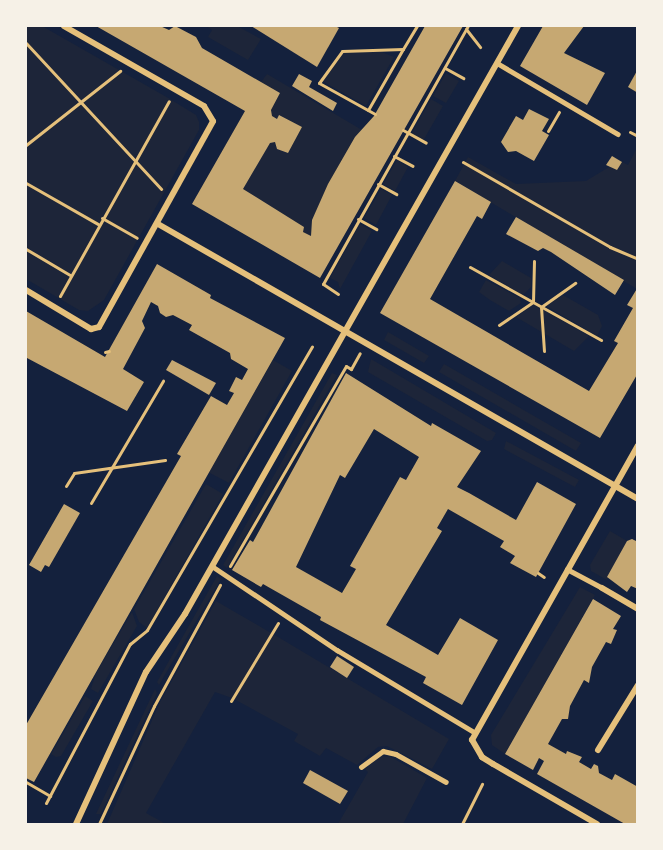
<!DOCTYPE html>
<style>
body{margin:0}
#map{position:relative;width:663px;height:850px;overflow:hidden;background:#14213d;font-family:Poppins,sans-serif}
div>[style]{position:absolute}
.green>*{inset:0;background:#1d2539}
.building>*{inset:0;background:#c6a872}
.path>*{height:3px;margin:-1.5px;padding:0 1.5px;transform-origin:1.5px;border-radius:1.5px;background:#e5c07b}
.service>*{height:4.5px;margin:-2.25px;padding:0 2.25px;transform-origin:2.25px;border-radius:2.25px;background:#e5c07b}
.minor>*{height:6px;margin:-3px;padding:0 3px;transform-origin:3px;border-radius:3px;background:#e5c07b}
span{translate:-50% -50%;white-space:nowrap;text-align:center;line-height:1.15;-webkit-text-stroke:4.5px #f6f1e7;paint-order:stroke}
.frame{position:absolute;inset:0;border:27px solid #f6f1e7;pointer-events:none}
</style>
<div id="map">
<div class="green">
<div style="clip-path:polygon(26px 26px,42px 26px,170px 99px,196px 115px,199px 122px,199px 130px,104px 300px,88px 311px,79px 310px,26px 279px)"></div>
<div style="clip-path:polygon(206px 26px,237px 26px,261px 39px,248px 60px,208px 37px,212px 30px)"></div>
<div style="clip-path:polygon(379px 51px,394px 57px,366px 106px,322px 81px,344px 53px)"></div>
<div style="clip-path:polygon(446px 73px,459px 81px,446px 103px,433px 96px)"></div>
<div style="clip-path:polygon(267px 74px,362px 130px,312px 219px,311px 236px,303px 232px,304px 227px,243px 189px,270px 143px,275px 142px,277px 149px,287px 153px,301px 127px,280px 115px,277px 119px,272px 116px,271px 110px,280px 93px,261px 82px)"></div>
<div style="clip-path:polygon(431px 99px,443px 106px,423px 141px,411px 134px)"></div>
<div style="clip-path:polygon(637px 148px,637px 289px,455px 181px,468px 157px,516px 184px,586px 181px,609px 167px,617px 170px,622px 162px,628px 165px)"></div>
<div style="clip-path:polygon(397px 160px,408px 167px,395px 191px,383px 184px)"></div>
<div style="clip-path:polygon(381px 189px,392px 195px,376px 225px,364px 218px)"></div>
<div style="clip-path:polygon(360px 224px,372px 231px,340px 289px,338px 282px,330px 278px)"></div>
<div style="clip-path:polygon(502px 261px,531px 278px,531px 287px,523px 295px,489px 275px)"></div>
<div style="clip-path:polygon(486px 280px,520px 298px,521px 303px,509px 311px,490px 300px,479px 292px)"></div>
<div style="clip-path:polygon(563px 295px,598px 315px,602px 326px,597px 336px,546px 306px)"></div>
<div style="clip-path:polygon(534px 304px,589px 336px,574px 351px,516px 317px)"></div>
<div style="clip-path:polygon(388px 332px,429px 356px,424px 363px,384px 340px)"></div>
<div style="clip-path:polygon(371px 359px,496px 433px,492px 440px,487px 441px,368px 372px)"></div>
<div style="clip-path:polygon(273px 360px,292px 371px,229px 483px,208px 472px)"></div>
<div style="clip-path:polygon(444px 364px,581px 443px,576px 451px,439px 372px)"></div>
<div style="clip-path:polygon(332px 373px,337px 375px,227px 568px,223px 565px)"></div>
<div style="clip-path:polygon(506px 441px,579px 480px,575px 487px,504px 449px)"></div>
<div style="clip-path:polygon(206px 484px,223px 494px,147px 628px,139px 622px,134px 609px)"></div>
<div style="clip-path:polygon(610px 531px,627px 541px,607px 580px,591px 571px,590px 565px)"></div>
<div style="clip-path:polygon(217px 576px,221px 579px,159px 685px,157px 682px)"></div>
<div style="clip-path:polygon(580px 587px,595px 595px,505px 754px,492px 745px,491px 735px)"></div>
<div style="clip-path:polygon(216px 601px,271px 633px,232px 698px,215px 692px,146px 813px,166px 824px,107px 824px,160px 702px)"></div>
<div style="clip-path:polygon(132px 612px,137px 626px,98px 693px,91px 689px,96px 673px)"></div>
<div style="clip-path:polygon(273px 634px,449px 739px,432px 769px,387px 746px,378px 747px,357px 765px,326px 748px,320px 756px,294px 741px,298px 734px,234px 699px)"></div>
<div style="clip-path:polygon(155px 689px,157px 693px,101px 814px,96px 814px)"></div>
<div style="clip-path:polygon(85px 696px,93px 701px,61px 756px,56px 757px,51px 754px)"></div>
<div style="clip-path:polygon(381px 756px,391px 757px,427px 778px,403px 824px,338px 824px,368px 772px,365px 769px)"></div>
</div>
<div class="building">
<div style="clip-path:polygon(96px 26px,160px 26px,169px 30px,175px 26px,196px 37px,202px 48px,280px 93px,271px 110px,272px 116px,277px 119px,279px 115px,302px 127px,288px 153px,277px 149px,275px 142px,270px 143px,243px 189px,304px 227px,303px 232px,311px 236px,312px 220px,328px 184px,355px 137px,374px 116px,425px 26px,463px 26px,320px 278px,192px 204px,245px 111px)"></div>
<div style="clip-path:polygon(251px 26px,335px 26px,339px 28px,317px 67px)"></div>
<div style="clip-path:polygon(543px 26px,584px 26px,564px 53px,605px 73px,587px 105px,520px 66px)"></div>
<div style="clip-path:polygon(638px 69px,638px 93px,628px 87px)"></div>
<div style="clip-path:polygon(299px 74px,312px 81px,309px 87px,337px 103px,333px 111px,292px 86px)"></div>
<div style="clip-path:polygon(529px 109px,549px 119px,542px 131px,549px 135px,534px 161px,516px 151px,508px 152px,501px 142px,516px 116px,523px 120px)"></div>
<div style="clip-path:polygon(612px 156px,622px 162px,617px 170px,606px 165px)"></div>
<div style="clip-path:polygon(455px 181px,491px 202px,482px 219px,477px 216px,430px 299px,589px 391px,618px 343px,614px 341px,633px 308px,627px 305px,638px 287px,638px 373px,600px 438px,380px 313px)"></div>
<div style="clip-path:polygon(516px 217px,624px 280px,615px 295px,551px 252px,543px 248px,538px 251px,506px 234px)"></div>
<div style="clip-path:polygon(157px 264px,211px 295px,210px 298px,285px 338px,34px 782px,26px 778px,26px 725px,181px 456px,177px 454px,211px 396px,227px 405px,234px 393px,229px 391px,236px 377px,242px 380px,248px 369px,231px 359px,230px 353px,189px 330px,192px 325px,173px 315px,166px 317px,160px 313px,158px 306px,151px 302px,142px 321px,145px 328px,123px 369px,144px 382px,127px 411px,27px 358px,26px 311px,105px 357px)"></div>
<div style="clip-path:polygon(172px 360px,216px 383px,209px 395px,166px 370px)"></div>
<div style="clip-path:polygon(evenodd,346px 373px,431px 426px,432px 423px,481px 451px,457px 487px,469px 493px,516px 520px,537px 482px,576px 504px,536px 577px,510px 563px,515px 556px,500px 547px,504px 541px,448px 509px,437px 528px,442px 531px,386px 625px,438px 655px,460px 618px,498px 640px,462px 705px,423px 683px,426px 677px,320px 620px,321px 617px,263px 584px,261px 587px,232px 570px,250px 540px,253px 542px,346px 373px,374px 429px,419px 457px,406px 480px,400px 477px,350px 566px,356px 569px,342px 593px,296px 567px,340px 475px,345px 478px,374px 429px)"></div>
<div style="clip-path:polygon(64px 504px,80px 513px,49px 567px,45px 565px,41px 572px,29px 565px)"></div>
<div style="clip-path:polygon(632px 539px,638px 542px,638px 589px,631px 586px,627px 592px,607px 577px,627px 541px)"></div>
<div style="clip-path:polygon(593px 599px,621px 616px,613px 629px,617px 630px,611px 644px,606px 642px,592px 667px,589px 683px,584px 680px,570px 706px,568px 719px,562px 719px,548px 744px,566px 754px,567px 751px,582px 757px,579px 762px,591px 769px,594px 764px,598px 766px,599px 773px,612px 780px,615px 774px,638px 787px,638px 824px,625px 824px,537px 774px,544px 761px,539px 758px,533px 770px,505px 754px)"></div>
<div style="clip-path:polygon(337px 656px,354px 667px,347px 678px,330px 667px)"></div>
<div style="clip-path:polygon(310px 770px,348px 791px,340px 804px,303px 783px)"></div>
</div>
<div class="path">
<div style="left:466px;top:29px;width:23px;rotate:52deg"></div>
<div style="left:26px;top:43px;width:199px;rotate:47.2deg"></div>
<div style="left:445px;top:68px;width:21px;rotate:29deg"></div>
<div style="left:368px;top:110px;width:70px;rotate:-60.2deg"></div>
<div style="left:375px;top:114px;width:64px;rotate:-151deg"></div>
<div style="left:319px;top:83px;width:39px;rotate:-54deg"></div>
<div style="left:342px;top:51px;width:61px;rotate:-1.9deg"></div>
<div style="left:403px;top:49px;width:27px;rotate:-59deg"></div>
<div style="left:403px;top:130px;width:26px;rotate:29deg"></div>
<div style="left:548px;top:131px;width:22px;rotate:-60deg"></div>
<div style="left:630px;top:132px;width:9px;rotate:27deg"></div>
<div style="left:26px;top:145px;width:120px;rotate:-38.2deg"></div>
<div style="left:394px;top:156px;width:21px;rotate:28deg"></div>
<div style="left:463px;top:162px;width:170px;rotate:30deg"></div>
<div style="left:610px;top:247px;width:30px;rotate:23deg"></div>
<div style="left:26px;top:183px;width:83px;rotate:29.7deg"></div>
<div style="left:378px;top:184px;width:21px;rotate:29deg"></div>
<div style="left:102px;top:218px;width:40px;rotate:29.7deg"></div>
<div style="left:358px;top:219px;width:21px;rotate:29deg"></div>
<div style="left:26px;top:249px;width:51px;rotate:30.6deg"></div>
<div style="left:470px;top:267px;width:150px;rotate:29.1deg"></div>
<div style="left:338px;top:294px;width:18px;rotate:-146deg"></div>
<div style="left:323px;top:284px;width:296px;rotate:-60.7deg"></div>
<div style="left:60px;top:296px;width:223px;rotate:-60.8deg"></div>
<div style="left:499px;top:325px;width:41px;rotate:-34.1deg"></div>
<div style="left:533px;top:302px;width:41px;rotate:-88.6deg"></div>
<div style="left:544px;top:351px;width:44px;rotate:-93.9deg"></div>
<div style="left:541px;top:307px;width:42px;rotate:-35.2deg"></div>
<div style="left:105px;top:352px;width:4px;rotate:-14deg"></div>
<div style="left:66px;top:486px;width:15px;rotate:-58deg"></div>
<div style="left:74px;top:473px;width:92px;rotate:-8.1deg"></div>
<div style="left:91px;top:503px;width:142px;rotate:-59.5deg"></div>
<div style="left:230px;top:566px;width:231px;rotate:-59.9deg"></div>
<div style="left:346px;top:366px;width:6px;rotate:31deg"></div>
<div style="left:351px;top:369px;width:18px;rotate:-61deg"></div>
<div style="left:538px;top:573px;width:7px;rotate:34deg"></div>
<div style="left:231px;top:701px;width:91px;rotate:-58.9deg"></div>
<div style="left:26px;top:782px;width:28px;rotate:30deg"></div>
<div style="left:46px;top:803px;width:180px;rotate:-62.2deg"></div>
<div style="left:130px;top:644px;width:22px;rotate:-39deg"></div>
<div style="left:147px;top:630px;width:328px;rotate:-59.8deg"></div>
<div style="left:99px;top:824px;width:130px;rotate:-65deg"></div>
<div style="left:154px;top:706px;width:138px;rotate:-61.4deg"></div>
<div style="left:462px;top:824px;width:45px;rotate:-63.4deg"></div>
</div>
<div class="service">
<div style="left:497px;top:63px;width:140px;rotate:30.4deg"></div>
<div style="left:212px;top:566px;width:151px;rotate:33.9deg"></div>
<div style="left:337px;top:650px;width:160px;rotate:30.9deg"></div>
<div style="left:567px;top:569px;width:40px;rotate:28deg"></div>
<div style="left:361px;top:767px;width:27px;rotate:-36deg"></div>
<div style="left:383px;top:751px;width:13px;rotate:13deg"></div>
<div style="left:396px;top:754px;width:57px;rotate:29.2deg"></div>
</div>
<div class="minor">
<div style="left:158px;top:224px;width:553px;rotate:29.81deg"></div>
<div style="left:26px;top:290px;width:76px;rotate:31deg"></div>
<div style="left:91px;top:329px;width:8px;rotate:-14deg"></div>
<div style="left:99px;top:327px;width:235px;rotate:-61deg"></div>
<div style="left:213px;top:121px;width:17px;rotate:-121deg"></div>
<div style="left:204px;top:106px;width:161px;rotate:-150.3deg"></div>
<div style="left:602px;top:588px;width:42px;rotate:30.3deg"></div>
<div style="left:598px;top:750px;width:76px;rotate:-58.4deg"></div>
<div style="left:76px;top:824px;width:167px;rotate:-65.3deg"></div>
<div style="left:146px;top:672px;width:70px;rotate:-56.1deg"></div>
<div style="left:185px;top:614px;width:676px;rotate:-60.48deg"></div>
<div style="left:597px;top:824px;width:120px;rotate:-150deg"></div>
<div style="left:493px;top:764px;width:13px;rotate:-148deg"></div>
<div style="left:482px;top:757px;width:20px;rotate:-120deg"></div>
<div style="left:472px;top:740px;width:338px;rotate:-60.6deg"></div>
</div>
<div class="frame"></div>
</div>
